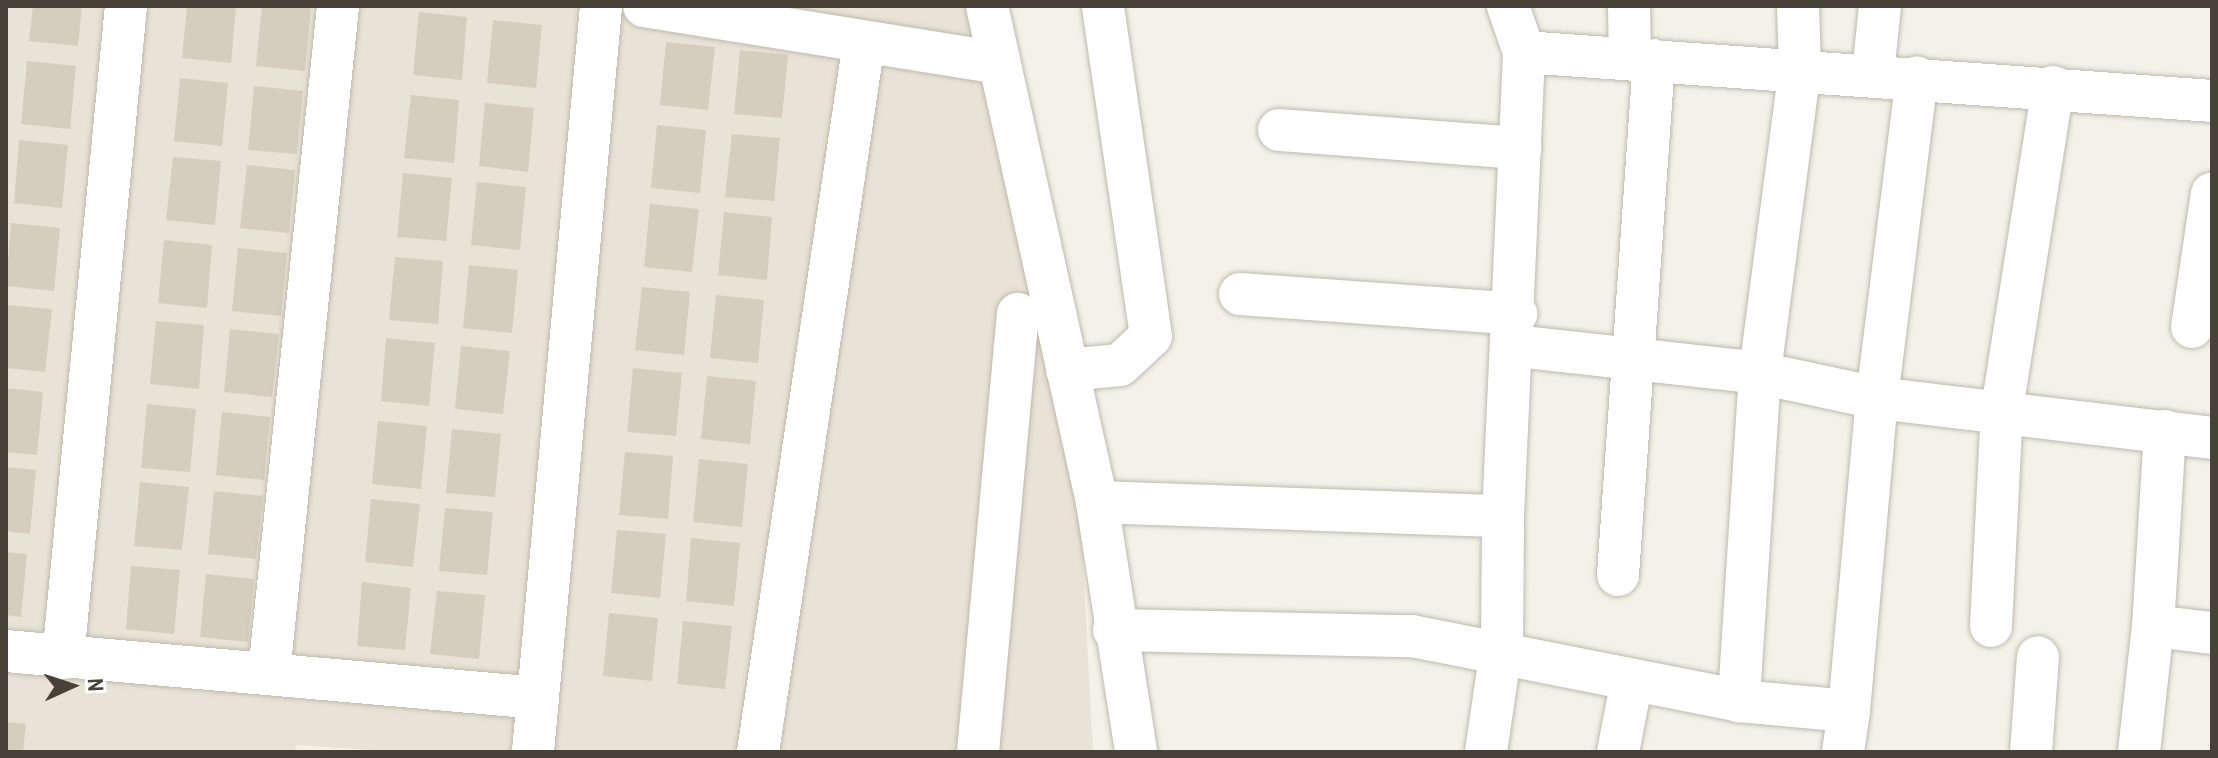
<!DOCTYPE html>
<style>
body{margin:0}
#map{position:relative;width:2218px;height:758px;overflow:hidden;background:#f3f1e8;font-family:"Archivo Narrow",sans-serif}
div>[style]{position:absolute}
.residential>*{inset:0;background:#e7e3d7}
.building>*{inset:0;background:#d4cebe}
.roads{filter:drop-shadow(0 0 2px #bebaab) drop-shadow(0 0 2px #bebaab)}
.minor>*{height:42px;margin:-21px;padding:0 21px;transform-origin:21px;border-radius:21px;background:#fff}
span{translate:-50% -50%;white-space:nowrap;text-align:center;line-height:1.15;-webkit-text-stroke:6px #fff;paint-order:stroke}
.frame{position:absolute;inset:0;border:8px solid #464237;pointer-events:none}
.north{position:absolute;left:32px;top:646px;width:80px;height:80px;-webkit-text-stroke:6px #fff;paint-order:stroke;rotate:87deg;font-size:22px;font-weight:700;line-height:32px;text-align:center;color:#464237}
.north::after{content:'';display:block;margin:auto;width:28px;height:36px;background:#464237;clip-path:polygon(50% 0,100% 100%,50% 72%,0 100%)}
</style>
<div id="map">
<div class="residential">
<div style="clip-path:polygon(6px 6px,973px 6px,1077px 452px,1093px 752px,403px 752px,296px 745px,294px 752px,6px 752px)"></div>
</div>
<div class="building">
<div style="clip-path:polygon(33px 6px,82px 6px,78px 46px,29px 41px)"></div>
<div style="clip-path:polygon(187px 6px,236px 6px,231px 63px,182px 58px)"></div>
<div style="clip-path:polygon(262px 6px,311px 8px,305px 71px,256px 66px)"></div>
<div style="clip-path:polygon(419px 12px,467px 17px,462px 80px,413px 75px)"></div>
<div style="clip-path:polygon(493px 20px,542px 25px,536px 88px,487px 83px)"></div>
<div style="clip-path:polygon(666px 42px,715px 47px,708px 110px,660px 105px)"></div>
<div style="clip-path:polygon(740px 50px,788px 55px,782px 118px,734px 114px)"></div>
<div style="clip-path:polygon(27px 61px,76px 66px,70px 129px,21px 124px)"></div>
<div style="clip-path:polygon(180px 78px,228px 83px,222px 146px,174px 141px)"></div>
<div style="clip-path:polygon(254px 86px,303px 91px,297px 154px,248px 150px)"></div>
<div style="clip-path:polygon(411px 95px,459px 100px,454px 163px,404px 158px)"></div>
<div style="clip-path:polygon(485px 103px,534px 108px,528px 172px,479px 166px)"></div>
<div style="clip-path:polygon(657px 125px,706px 130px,700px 193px,651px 188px)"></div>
<div style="clip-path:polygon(732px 134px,780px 138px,774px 201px,725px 197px)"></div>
<div style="clip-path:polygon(19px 140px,68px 145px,62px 208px,14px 203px)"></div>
<div style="clip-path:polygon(173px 157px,221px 161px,215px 225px,166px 220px)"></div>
<div style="clip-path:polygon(247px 165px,295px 170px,289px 233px,240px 228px)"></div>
<div style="clip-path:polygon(403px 173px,452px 178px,446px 241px,397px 237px)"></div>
<div style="clip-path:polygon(477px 182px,526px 187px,520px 250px,471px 245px)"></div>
<div style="clip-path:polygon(650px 204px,699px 209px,692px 272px,644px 267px)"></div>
<div style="clip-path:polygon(724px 212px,772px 217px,767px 280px,718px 275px)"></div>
<div style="clip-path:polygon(11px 223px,60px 228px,54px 291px,6px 286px)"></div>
<div style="clip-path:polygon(164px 240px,212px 245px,207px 308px,158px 303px)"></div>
<div style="clip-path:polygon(238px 248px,287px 253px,281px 316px,232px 311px)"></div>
<div style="clip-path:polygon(395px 257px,443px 261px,438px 324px,389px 320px)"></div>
<div style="clip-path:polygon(469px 265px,518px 270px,512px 333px,463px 328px)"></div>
<div style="clip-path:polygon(642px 287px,690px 292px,684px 355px,635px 350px)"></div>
<div style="clip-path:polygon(716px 295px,764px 300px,758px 363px,710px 358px)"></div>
<div style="clip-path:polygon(6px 305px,52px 309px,45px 372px,6px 368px)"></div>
<div style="clip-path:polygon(156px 321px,204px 325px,199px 389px,150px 384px)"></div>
<div style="clip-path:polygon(230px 329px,279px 334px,272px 397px,224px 392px)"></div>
<div style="clip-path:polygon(386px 338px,435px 343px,429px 406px,381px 401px)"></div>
<div style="clip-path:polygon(461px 346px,510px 351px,503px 414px,455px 409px)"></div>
<div style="clip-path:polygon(633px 368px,682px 373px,676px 436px,627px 432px)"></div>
<div style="clip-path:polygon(707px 376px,756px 381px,750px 444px,701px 439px)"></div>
<div style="clip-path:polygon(6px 388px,43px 392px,37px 455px,6px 452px)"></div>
<div style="clip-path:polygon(147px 404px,196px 409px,190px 472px,141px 468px)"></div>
<div style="clip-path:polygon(222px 412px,270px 417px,264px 480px,216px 475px)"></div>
<div style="clip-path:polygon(378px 421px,427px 426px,421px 489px,372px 484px)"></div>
<div style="clip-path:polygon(452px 429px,501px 434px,495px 497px,446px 493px)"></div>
<div style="clip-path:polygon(625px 452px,673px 456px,668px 519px,619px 515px)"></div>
<div style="clip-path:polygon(699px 459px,748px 464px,742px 527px,693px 522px)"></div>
<div style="clip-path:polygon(6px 467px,36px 470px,30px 534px,6px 531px)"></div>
<div style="clip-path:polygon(140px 482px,189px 487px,182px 550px,134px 546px)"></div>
<div style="clip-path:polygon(214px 491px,263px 496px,256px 559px,208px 554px)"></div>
<div style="clip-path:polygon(371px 499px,420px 504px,413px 567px,365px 562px)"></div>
<div style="clip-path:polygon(445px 508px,493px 512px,487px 575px,439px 571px)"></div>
<div style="clip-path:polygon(617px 530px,666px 534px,660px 598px,611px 593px)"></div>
<div style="clip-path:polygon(691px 538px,740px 543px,734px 606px,686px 601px)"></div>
<div style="clip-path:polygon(6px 552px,27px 554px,21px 617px,6px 615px)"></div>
<div style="clip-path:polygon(131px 566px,180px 570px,174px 634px,126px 629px)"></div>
<div style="clip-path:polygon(206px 574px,254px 579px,248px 642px,200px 637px)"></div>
<div style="clip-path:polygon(362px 582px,411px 588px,405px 650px,357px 646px)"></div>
<div style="clip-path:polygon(437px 591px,485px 595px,479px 659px,430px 654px)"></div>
<div style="clip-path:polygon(609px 613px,658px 618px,652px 681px,603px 676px)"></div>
<div style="clip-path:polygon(683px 621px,732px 626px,725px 689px,677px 684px)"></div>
<div style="clip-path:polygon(6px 722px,26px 724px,23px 752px,6px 752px)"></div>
</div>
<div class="roads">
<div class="minor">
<div style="left:644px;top:6px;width:347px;rotate:9.1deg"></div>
<div style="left:987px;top:6px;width:508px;rotate:77.5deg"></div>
<div style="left:1097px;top:502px;width:253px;rotate:81.1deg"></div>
<div style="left:1629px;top:6px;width:52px;rotate:88.9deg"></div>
<div style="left:1798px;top:6px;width:62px;rotate:88.2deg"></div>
<div style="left:1800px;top:68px;width:308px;rotate:97.5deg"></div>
<div style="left:1760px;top:373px;width:329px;rotate:93.7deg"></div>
<div style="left:1739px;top:701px;width:110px;rotate:5.2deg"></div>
<div style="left:1849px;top:711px;width:41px;rotate:98.3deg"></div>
<div style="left:1524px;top:52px;width:690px;rotate:4.07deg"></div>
<div style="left:1873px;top:73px;width:67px;rotate:-84deg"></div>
<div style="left:1279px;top:130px;width:242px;rotate:4.3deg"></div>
<div style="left:1240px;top:294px;width:277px;rotate:4.1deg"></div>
<div style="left:2192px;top:327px;width:135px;rotate:-81.5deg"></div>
<div style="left:1515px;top:346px;width:246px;rotate:6.3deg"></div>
<div style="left:1760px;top:373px;width:120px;rotate:12.1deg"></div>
<div style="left:1877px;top:398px;width:337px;rotate:6.8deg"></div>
<div style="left:1067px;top:370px;width:53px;rotate:-5.4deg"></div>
<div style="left:1120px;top:365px;width:42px;rotate:-43.1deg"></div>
<div style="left:1151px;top:336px;width:333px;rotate:-98.3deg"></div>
<div style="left:2165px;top:431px;width:195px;rotate:93.5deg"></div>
<div style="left:2153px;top:626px;width:59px;rotate:6.8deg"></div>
<div style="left:1097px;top:502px;width:406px;rotate:2deg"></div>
<div style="left:1503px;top:516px;width:464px;rotate:-87.4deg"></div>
<div style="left:1524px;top:52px;width:49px;rotate:-109.2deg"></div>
<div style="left:1618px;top:575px;width:516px;rotate:-86deg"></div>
<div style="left:1991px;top:626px;width:217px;rotate:-87.1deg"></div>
<div style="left:2002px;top:409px;width:326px;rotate:-81deg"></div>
<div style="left:1114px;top:630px;width:298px;rotate:1.2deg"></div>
<div style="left:1412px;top:636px;width:333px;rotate:11.2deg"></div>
<div style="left:6px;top:651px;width:534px;rotate:5.05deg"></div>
<div style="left:63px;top:658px;width:655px;rotate:-84.48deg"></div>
<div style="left:269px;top:673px;width:671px;rotate:-84.09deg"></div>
<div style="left:1849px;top:711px;width:314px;rotate:-84.9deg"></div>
<div style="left:1877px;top:398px;width:323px;rotate:-82.9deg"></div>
<div style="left:533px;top:752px;width:749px;rotate:-84.79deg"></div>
<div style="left:758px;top:752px;width:718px;rotate:-81.51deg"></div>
<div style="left:978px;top:752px;width:440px;rotate:-84.8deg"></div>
<div style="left:1486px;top:752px;width:111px;rotate:-81.7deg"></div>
<div style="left:1502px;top:642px;width:126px;rotate:-89.5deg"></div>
<div style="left:1618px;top:752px;width:73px;rotate:-79deg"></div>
<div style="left:2031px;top:752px;width:95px;rotate:-85.8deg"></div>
<div style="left:2139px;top:752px;width:127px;rotate:-83.7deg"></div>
</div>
</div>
<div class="frame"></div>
<div class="north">N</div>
</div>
